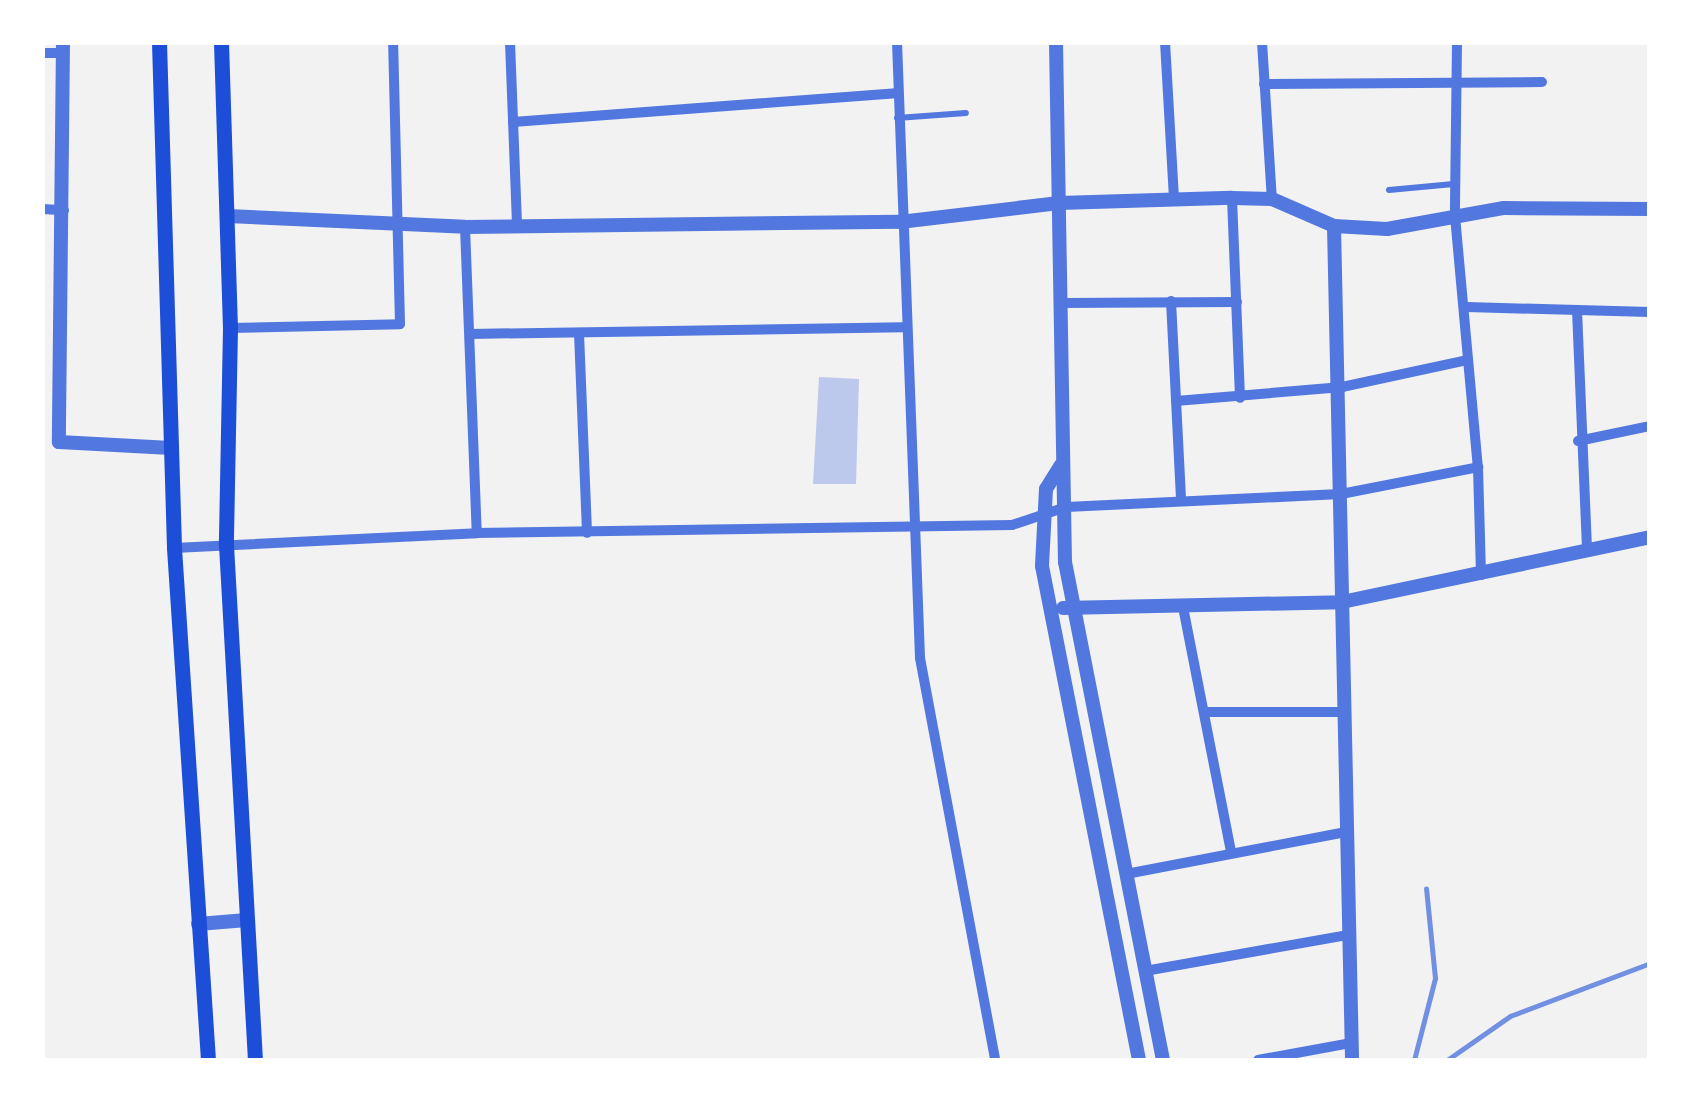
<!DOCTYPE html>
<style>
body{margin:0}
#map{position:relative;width:1692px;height:1103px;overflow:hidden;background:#f2f2f2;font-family:"PT Sans Narrow",sans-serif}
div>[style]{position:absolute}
.building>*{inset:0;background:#bdc9ec}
.service>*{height:6px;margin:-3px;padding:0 3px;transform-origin:3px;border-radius:3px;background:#5277de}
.minor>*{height:10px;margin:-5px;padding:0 5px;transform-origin:5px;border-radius:5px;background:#5277de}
.tertiary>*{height:14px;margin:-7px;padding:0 7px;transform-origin:7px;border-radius:7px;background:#5277de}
.secondary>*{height:15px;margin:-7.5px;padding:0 7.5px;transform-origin:7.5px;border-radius:7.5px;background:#1d4ed8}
.rail>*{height:5px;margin:-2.5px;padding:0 2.5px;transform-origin:2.5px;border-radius:2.5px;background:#7290e2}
span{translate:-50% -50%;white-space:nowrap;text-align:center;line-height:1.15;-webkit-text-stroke:8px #fff;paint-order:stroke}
.frame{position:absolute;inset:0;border:45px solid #fff;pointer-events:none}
</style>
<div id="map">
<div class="building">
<div style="clip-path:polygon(819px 377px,859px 379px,856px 484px,813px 484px)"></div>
</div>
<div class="service">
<div style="left:897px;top:118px;width:69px;rotate:-4.1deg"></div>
<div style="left:1389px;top:190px;width:65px;rotate:-5.3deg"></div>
</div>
<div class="minor">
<div style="left:510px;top:42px;width:184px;rotate:87.8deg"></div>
<div style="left:897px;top:42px;width:616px;rotate:87.86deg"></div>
<div style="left:920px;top:658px;width:409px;rotate:79.4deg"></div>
<div style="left:1165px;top:42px;width:156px;rotate:86.7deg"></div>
<div style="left:1262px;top:42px;width:157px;rotate:86.4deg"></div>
<div style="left:1457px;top:42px;width:174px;rotate:90.7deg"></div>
<div style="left:1455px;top:216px;width:252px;rotate:84.8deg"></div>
<div style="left:1478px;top:467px;width:108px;rotate:88.4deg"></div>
<div style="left:42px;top:53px;width:21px"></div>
<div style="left:1264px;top:84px;width:278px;rotate:-0.4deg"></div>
<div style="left:513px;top:122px;width:384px;rotate:-4.3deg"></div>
<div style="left:1232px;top:198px;width:200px;rotate:87.7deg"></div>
<div style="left:42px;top:209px;width:22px;rotate:3deg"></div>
<div style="left:465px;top:227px;width:306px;rotate:87.8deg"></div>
<div style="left:1171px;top:301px;width:199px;rotate:87.1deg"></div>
<div style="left:1062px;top:303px;width:175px;rotate:-0.3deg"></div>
<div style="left:1467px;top:307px;width:183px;rotate:1.6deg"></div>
<div style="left:1577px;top:310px;width:241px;rotate:87.6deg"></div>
<div style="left:230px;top:328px;width:170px;rotate:-1.3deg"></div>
<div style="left:400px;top:324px;width:282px;rotate:-91.4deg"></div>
<div style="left:579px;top:333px;width:200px;rotate:87.7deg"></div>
<div style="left:470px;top:334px;width:433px;rotate:-0.9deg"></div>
<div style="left:1176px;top:401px;width:167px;rotate:-4.8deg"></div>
<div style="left:1342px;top:387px;width:129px;rotate:-12.1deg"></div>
<div style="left:1578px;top:441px;width:74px;rotate:-11.8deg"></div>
<div style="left:174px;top:548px;width:303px;rotate:-2.8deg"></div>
<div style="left:477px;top:533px;width:535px;rotate:-0.86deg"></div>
<div style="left:1012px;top:525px;width:57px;rotate:-18.4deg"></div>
<div style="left:1066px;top:507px;width:275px;rotate:-2.7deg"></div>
<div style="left:1341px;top:494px;width:140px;rotate:-11.1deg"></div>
<div style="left:1183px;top:607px;width:250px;rotate:78.9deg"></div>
<div style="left:1204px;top:712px;width:139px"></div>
<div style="left:1126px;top:874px;width:224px;rotate:-10.8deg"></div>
<div style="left:1145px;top:971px;width:205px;rotate:-10.1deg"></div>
<div style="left:1258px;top:1060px;width:95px;rotate:-10.4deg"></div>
</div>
<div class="tertiary">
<div style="left:63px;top:42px;width:400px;rotate:90.6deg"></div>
<div style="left:59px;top:442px;width:112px;rotate:3.1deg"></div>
<div style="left:1056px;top:42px;width:520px;rotate:89.01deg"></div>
<div style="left:1065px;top:562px;width:508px;rotate:78.87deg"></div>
<div style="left:227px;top:216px;width:238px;rotate:2.6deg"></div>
<div style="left:465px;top:227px;width:435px;rotate:-0.7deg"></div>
<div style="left:900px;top:222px;width:160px;rotate:-6.8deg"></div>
<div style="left:1059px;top:203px;width:173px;rotate:-1.7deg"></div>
<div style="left:1232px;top:198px;width:40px;rotate:1.4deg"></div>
<div style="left:1272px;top:199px;width:68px;rotate:23.5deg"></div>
<div style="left:1334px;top:226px;width:53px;rotate:3.2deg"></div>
<div style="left:1387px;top:229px;width:119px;rotate:-10.2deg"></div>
<div style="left:1504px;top:208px;width:146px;rotate:0.4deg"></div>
<div style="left:1334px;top:226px;width:834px;rotate:88.76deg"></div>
<div style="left:1061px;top:465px;width:28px;rotate:122deg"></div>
<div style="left:1046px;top:489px;width:77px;rotate:93deg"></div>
<div style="left:1042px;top:566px;width:503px;rotate:78.89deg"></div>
<div style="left:1063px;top:608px;width:279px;rotate:-1.2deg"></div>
<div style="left:1342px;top:602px;width:315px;rotate:-11.9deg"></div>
<div style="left:198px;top:924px;width:49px;rotate:-4.7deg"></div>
</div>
<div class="secondary">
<div style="left:159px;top:42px;width:506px;rotate:88.3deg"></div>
<div style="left:174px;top:548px;width:513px;rotate:86.2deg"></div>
<div style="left:221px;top:42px;width:286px;rotate:88.2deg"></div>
<div style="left:230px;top:328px;width:217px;rotate:91.1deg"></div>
<div style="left:226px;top:545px;width:516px;rotate:86.78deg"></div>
</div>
<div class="rail">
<div style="left:1414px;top:1060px;width:85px;rotate:-75.6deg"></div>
<div style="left:1435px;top:978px;width:90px;rotate:-95.7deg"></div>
<div style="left:1447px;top:1060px;width:77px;rotate:-34.9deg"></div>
<div style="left:1510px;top:1016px;width:150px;rotate:-20.7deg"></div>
</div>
<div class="frame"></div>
</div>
